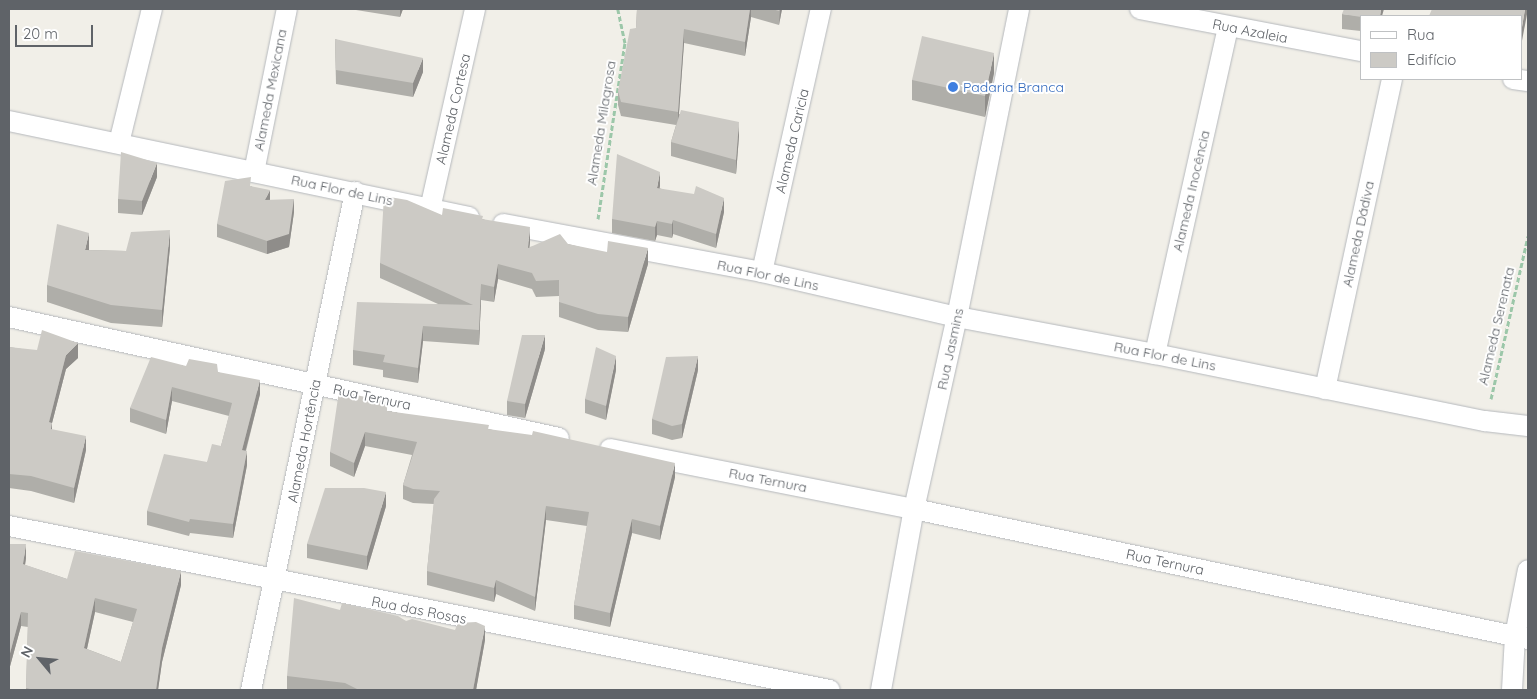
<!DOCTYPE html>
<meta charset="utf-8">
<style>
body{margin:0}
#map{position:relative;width:1537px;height:699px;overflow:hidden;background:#f1efe8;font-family:Quicksand,sans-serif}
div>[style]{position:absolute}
.path>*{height:3px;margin-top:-1.5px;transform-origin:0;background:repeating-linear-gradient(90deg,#9cc7a9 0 5px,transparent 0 7.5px)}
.roads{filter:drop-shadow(0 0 1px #b5b8bc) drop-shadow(0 0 1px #b5b8bc)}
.street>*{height:20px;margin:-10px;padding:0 10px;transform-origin:10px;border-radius:10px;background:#fff}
.wall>*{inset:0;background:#afaea9}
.shaded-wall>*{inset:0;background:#8f8d8a}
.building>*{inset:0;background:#cccac5}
.dots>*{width:14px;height:14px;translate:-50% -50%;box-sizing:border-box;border:2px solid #fff;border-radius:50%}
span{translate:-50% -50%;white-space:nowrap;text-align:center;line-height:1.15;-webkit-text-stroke:4px #fff;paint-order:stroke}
.street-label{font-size:14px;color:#5f6368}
.shop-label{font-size:14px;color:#366cbe}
.left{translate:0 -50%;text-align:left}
.frame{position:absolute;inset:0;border:10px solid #5f6368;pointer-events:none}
.legend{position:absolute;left:1360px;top:15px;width:162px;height:65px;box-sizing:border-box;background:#fff;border:1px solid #bfc1c3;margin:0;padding:6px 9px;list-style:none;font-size:15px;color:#5f6368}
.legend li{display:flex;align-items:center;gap:10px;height:25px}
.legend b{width:25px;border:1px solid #bfc1c3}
.north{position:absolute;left:15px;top:634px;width:50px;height:50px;-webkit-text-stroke:4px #fff;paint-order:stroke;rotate:298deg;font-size:14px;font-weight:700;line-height:20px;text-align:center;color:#5f6368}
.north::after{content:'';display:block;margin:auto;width:18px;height:22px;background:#5f6368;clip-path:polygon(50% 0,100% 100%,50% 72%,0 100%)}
.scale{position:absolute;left:15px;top:25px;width:78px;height:22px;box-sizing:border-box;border:2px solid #5f6368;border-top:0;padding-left:6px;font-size:15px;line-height:18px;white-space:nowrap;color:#5f6368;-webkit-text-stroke:4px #fff;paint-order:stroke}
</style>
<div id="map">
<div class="path">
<div style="left:598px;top:219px;width:178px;rotate:-81.3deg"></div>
<div style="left:625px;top:43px;width:35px;rotate:-102deg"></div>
<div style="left:1491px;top:399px;width:167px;rotate:-77.2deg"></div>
</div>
<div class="roads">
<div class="street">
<div style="left:1140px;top:9px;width:225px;rotate:10.8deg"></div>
<div style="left:1513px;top:79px;width:15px;rotate:8deg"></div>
<div style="left:9px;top:121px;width:470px;rotate:11.8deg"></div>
<div style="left:119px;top:143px;width:138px;rotate:-76.2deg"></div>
<div style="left:254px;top:172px;width:166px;rotate:-78.6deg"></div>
<div style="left:430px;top:209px;width:205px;rotate:-77.3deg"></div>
<div style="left:503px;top:224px;width:263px;rotate:10.5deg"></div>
<div style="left:762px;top:272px;width:200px;rotate:13deg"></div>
<div style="left:957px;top:317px;width:201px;rotate:10.6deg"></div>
<div style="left:1155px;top:354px;width:337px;rotate:11.5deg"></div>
<div style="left:1485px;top:421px;width:43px;rotate:6.6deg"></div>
<div style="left:762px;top:272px;width:270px;rotate:-77.4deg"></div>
<div style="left:9px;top:317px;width:563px;rotate:12.41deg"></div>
<div style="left:1155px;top:354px;width:334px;rotate:-77.4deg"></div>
<div style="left:1325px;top:389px;width:317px;rotate:-77.8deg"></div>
<div style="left:610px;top:449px;width:310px;rotate:11.2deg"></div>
<div style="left:914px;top:509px;width:628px;rotate:11.95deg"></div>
<div style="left:9px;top:526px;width:837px;rotate:11.3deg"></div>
<div style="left:251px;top:690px;width:509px;rotate:-78.2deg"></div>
<div style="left:881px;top:690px;width:184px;rotate:-79.7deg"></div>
<div style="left:914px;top:509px;width:197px;rotate:-77.4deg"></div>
<div style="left:957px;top:317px;width:314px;rotate:-78.6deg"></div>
<div style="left:1512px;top:690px;width:54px;rotate:-86.8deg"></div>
<div style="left:1515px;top:636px;width:67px;rotate:-78.9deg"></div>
</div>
</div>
<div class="wall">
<div style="clip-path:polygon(356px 9px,403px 9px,400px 17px,356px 10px)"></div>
<div style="clip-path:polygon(637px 9px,782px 9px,779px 25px,751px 17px,745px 56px,684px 43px,679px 114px,739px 136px,736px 174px,671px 156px,671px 142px,676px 125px,621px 116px,618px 105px,618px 91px,636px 28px)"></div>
<div style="clip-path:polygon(1342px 14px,1361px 16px,1361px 31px,1342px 29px)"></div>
<div style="clip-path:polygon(335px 39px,423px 72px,413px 97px,336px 84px)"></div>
<div style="clip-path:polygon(994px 73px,985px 117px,912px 100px,912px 80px)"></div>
<div style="clip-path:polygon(157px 177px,142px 215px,118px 213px,118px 199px)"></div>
<div style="clip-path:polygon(251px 186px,270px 200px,294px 212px,289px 247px,267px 254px,217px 237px,217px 224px)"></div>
<div style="clip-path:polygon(660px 186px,659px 188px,724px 212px,716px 248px,673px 234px,672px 238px,657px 235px,655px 241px,612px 233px,612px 219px)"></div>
<div style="clip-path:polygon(442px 215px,483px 219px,530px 242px,529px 247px,568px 244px,648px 264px,628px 332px,598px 330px,559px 317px,559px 296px,536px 297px,532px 289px,498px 279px,494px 302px,481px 300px,479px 345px,423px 341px,418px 383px,383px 377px,383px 370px,353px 365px,353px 350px,438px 304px,380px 278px,380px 263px)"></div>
<div style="clip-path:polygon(170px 247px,162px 327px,111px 323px,47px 302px,47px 285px,89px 250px,126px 251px)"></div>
<div style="clip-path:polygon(9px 347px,78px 358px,66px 369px,52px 423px,52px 430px,86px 450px,74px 503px,31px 491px,9px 488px)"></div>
<div style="clip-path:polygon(545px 349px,525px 418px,507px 415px,507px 401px)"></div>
<div style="clip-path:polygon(186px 366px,218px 372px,260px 394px,246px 451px,247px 465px,233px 538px,190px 533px,189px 536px,147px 525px,147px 511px,207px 462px,221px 446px,229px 416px,172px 401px,166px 434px,130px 422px,130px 408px)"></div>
<div style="clip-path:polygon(616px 370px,606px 420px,585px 413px,585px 399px)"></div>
<div style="clip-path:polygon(698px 370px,682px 438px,672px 440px,652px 434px,652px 419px)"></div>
<div style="clip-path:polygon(387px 411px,489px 429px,675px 477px,660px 540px,632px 533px,610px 627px,574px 619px,574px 605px,587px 526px,546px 520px,535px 611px,496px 594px,494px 602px,427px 585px,427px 571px,434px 504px,413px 503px,403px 499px,403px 485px,412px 455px,365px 446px,354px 477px,330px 466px,330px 452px)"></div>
<div style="clip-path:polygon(386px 506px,367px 570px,307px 558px,307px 544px)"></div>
<div style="clip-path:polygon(evenodd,9px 544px,26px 558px,25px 565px,67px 579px,181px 585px,162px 662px,158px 690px,26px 690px,28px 627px,21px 626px,9px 670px,9px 544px,95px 612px,133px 622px,121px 662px,87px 649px,95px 612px)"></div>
<div style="clip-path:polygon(340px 610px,406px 621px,485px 640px,476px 690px,287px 690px,287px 676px)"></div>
</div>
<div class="shaded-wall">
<div style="clip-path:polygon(400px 9px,403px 9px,400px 17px)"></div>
<div style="clip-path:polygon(750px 9px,751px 9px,751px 17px,745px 56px,745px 42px)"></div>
<div style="clip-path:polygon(780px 9px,782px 9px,779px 25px)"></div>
<div style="clip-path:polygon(1381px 9px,1384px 9px,1382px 16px,1380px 16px)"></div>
<div style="clip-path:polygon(1525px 9px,1528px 9px,1521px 46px,1521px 33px)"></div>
<div style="clip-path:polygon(684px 29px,684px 43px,678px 126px,678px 112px)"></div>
<div style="clip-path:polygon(994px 53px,994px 73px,985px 117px,985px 96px)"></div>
<div style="clip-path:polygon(423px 58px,423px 72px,413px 97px,413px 83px)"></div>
<div style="clip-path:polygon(739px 122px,739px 136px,736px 174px,736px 160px)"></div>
<div style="clip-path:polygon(157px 163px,157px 177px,142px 215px,142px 201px)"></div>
<div style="clip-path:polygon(660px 172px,660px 186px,657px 202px,657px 188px)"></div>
<div style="clip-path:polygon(270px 190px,270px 203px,265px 200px)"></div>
<div style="clip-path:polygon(724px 198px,724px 212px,716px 248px,716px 234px)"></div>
<div style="clip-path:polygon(294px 199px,294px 212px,289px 247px,267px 254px,267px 241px)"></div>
<div style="clip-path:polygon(673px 220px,673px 234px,672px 238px,672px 224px)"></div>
<div style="clip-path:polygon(657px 221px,657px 235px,655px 241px,655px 227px)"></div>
<div style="clip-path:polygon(530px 227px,530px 242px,528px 263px,528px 248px)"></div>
<div style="clip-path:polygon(170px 230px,170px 247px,162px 327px,162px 310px)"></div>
<div style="clip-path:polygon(89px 233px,89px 251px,85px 250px)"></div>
<div style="clip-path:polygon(648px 248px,648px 264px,628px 332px,628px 317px)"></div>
<div style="clip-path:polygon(498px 264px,498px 279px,494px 302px,494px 287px)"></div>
<div style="clip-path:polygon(481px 284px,481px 300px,479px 345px,479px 330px)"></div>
<div style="clip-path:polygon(423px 326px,423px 341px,418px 383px,418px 368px)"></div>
<div style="clip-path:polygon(545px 335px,545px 349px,525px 418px,525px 404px)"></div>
<div style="clip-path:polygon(78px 343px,78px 358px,66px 369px,51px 427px,52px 423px,52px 437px,49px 422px,66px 355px)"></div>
<div style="clip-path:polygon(616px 356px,616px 370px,606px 420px,606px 406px)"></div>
<div style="clip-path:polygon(698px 356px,698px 370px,682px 438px,682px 424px)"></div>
<div style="clip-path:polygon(260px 380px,260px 394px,242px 464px,242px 450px)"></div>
<div style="clip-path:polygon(172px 387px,172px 401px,166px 434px,166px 420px)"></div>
<div style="clip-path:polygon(365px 432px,365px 446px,354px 477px,354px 463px)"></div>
<div style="clip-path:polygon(86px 436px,86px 450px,74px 503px,74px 488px)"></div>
<div style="clip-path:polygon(247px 451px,247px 465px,233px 538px,233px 524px)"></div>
<div style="clip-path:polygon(675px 463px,675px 477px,660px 540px,660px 526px)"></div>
<div style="clip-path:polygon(386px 492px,386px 506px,367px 570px,367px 556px)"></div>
<div style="clip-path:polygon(546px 506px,546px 520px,535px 611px,535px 597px)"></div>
<div style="clip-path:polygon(632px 519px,632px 533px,610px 627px,610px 613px)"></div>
<div style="clip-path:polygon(26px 544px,26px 558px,23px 578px,23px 564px)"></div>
<div style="clip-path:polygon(181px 571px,181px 585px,162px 662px,158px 690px,156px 690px,162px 648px)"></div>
<div style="clip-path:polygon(496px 580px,496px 594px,494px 602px,494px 588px)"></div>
<div style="clip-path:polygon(95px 598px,95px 612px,84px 662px,84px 648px)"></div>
<div style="clip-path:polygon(21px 612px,21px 626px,9px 670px,9px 657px)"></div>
<div style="clip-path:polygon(485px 626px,485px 640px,476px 690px,473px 690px)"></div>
</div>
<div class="building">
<div style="clip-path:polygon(637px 9px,750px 9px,745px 42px,684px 29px,678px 112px,621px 102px,618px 91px,630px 29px,636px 28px)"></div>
<div style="clip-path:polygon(772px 9px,780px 9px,779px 11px)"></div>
<div style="clip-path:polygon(1344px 9px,1381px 9px,1380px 16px,1361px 17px,1342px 14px)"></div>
<div style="clip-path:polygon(1432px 9px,1525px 9px,1521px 33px,1521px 16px,1429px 16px)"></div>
<div style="clip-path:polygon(922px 36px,994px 53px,985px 96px,912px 80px)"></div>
<div style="clip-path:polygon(335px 39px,423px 58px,413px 83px,336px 70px)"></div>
<div style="clip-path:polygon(681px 110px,739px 122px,736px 160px,671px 142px)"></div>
<div style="clip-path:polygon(121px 152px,157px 163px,142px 201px,118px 199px)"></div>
<div style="clip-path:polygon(617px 154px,660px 172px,657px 188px,694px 194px,696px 186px,724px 198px,716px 234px,673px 220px,672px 224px,657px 221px,655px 227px,612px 219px)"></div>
<div style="clip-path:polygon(251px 177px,250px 186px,270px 190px,265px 200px,294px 199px,289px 234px,267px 241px,217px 224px,225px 181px)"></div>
<div style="clip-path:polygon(384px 196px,407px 200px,442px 215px,443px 208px,483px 216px,482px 219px,530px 227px,528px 248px,560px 234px,568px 244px,607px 252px,608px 241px,648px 248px,628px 317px,598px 314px,559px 302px,559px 280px,536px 281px,532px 273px,498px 264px,494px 287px,481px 284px,479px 330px,423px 326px,418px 368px,383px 362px,385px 355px,353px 350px,357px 302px,473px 305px,380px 263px)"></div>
<div style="clip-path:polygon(57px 224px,89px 233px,85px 250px,126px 251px,131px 232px,170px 230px,162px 310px,111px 305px,47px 285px)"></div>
<div style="clip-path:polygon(42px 330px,78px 343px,66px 355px,49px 422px,52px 423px,51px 429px,86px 436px,74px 488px,31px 476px,9px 474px,9px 347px,37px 350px)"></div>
<div style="clip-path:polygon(522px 335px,545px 335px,525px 404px,507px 401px)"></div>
<div style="clip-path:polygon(596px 347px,616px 356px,606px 406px,585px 399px)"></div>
<div style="clip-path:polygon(698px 356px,682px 424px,672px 426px,652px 419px,666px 357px)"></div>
<div style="clip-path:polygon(151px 357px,186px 366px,189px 359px,217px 364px,218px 372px,260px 380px,242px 450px,247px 451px,233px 524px,190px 519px,189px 522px,147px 511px,164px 454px,207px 462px,212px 444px,221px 446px,232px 403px,172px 387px,166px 420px,130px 408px)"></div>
<div style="clip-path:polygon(339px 391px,387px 402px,387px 411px,489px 425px,488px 429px,532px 435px,533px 431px,675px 463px,660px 526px,632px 519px,610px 613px,574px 605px,589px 512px,546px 506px,535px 597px,496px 580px,494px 588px,427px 571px,434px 499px,440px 491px,413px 489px,403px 485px,417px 442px,365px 432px,354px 463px,330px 452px)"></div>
<div style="clip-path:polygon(325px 488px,364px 488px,386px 492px,367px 556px,307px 544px)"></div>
<div style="clip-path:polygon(evenodd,9px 544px,26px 544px,23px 564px,67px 579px,75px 551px,181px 571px,162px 648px,156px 690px,34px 690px,26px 688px,28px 613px,21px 612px,9px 657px,9px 544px,95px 598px,137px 609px,121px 662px,84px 648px,95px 598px)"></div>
<div style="clip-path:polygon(294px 598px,340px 610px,342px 603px,398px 616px,406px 621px,412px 619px,455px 630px,458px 623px,476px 622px,485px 626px,473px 690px,359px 690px,345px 683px,287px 676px)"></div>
</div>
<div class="dots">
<div style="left:953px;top:87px;background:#3f7fe0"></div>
</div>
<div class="street-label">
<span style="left:1250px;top:31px;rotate:11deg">Rua Azaleia</span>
<span style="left:270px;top:90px;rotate:-79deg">Alameda Mexicana</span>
<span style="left:453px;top:109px;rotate:-77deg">Alameda Cortesa</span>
<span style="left:601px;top:123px;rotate:-81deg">Alameda Milagrosa</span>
<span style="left:792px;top:141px;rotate:-77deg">Alameda Caricia</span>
<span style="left:342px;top:190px;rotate:12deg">Rua Flor de Lins</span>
<span style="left:1191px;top:191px;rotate:-77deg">Alameda Inocência</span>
<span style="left:1358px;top:234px;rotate:-78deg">Alameda Dádiva</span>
<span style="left:768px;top:275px;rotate:12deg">Rua Flor de Lins</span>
<span style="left:1496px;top:326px;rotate:-77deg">Alameda Serenata</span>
<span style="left:950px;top:349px;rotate:-78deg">Rua Jasmins</span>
<span style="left:1165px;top:356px;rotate:11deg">Rua Flor de Lins</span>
<span style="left:372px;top:397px;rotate:12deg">Rua Ternura</span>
<span style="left:304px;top:441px;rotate:-79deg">Alameda Hortência</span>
<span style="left:768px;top:480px;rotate:11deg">Rua Ternura</span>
<span style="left:1165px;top:562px;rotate:12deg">Rua Ternura</span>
<span style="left:419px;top:610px;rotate:11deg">Rua das Rosas</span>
</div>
<div class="shop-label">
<span class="left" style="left:963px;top:87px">Padaria Branca</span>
</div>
<div class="frame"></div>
<ul class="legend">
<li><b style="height:6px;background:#fff"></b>Rua</li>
<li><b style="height:14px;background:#cccac5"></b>Edifício</li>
</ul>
<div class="north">N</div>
<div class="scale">20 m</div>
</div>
